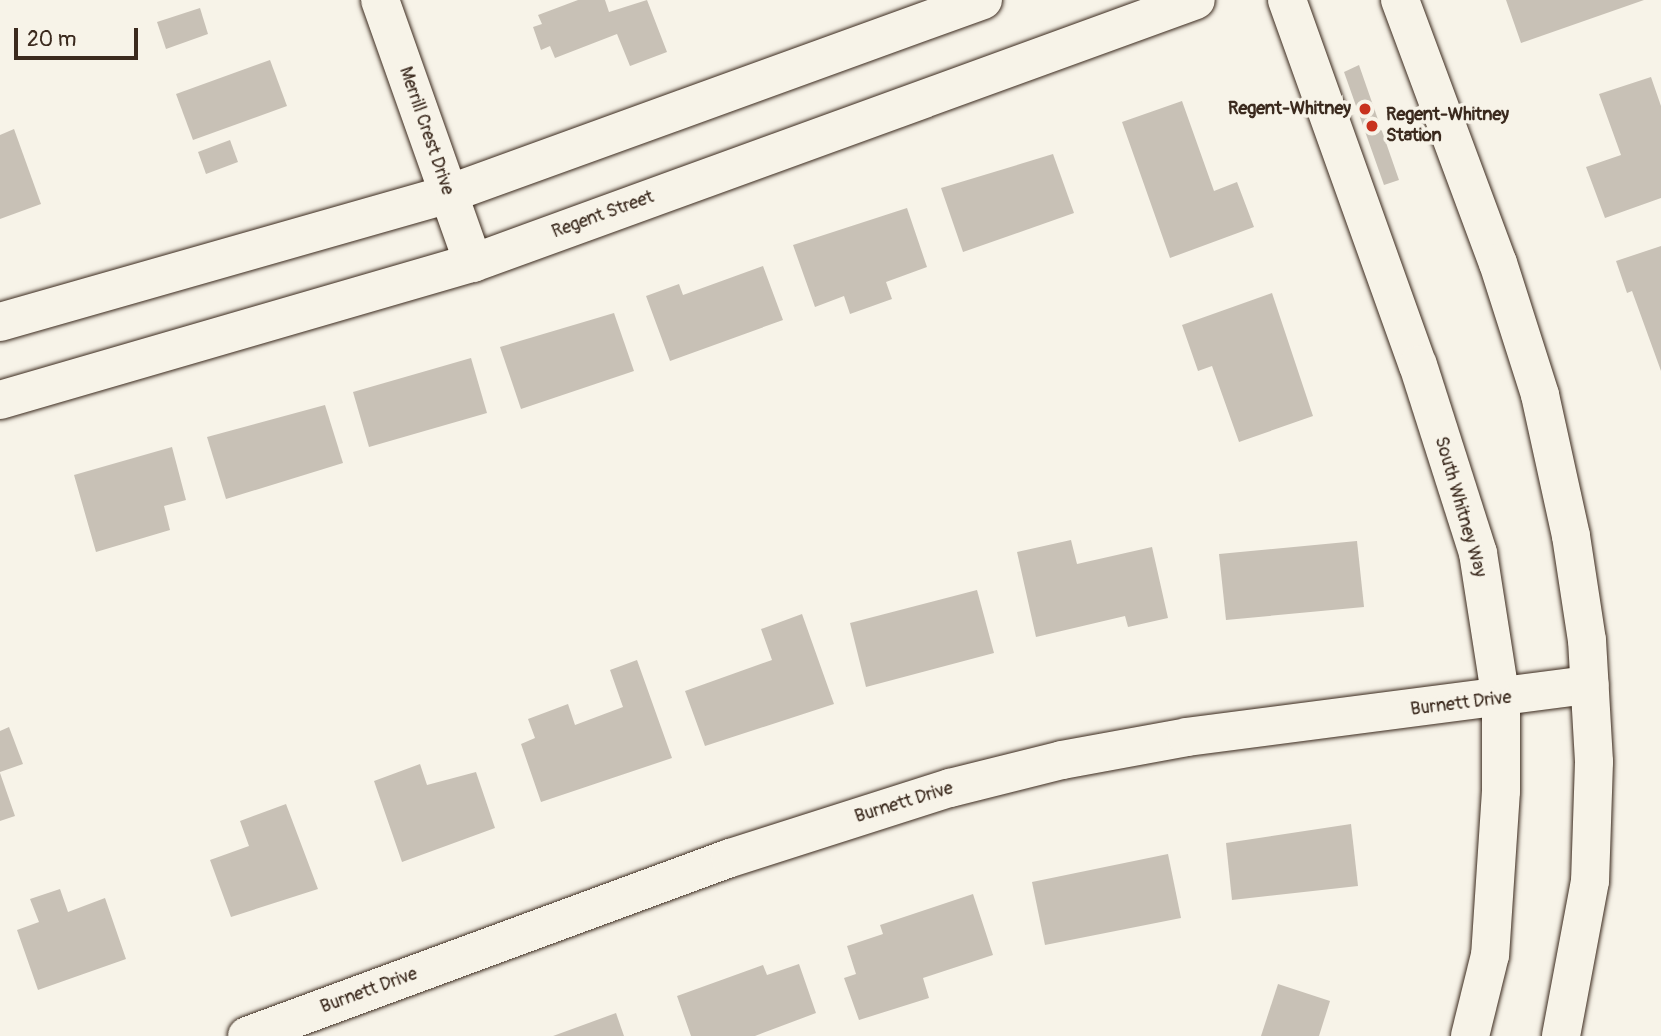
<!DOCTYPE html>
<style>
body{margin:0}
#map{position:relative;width:1661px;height:1036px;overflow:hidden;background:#f7f3e8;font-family:Pangolin,sans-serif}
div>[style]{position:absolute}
.building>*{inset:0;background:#c8c1b6}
.roads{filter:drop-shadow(0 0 2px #3b2a1e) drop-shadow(0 0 2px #3b2a1e)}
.minor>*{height:38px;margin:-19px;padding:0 19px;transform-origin:19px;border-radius:19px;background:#f7f3e8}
.tertiary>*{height:38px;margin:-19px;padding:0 19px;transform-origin:19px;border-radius:19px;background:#f7f3e8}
.secondary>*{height:38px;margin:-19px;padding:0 19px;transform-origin:19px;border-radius:19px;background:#f7f3e8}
.dots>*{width:19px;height:19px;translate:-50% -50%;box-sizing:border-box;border:4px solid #f7f3e8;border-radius:50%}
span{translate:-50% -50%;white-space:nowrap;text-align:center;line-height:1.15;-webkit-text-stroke:7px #f7f3e8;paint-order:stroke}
.poi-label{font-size:18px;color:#3b2a1e;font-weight:700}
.right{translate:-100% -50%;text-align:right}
.left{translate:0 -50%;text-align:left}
.street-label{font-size:18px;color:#3b2a1e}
.scale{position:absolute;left:14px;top:28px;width:124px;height:32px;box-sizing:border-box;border:4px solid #3b2a1e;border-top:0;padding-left:9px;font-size:21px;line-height:24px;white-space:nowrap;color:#3b2a1e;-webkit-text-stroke:5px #f7f3e8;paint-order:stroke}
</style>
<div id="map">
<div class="building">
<div style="clip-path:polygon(578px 0,605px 0,609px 12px,647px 0,667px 52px,630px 66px,617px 34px,555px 58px,550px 46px,541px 50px,533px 27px,542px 24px,538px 15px)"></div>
<div style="clip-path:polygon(1506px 0,1644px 0,1521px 43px)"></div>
<div style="clip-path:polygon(200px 8px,208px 34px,166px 49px,157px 22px)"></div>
<div style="clip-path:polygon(270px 60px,287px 106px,193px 140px,176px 94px)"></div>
<div style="clip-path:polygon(1359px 65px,1399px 180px,1384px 185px,1344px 72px)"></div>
<div style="clip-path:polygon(1651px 77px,1661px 106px,1661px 198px,1605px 218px,1586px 167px,1621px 155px,1599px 94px)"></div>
<div style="clip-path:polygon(1182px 101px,1214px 191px,1237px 182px,1254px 227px,1170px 258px,1122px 122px)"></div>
<div style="clip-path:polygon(14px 129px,41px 204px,0 219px,0 135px)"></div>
<div style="clip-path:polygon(230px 140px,238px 162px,206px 174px,198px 152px)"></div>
<div style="clip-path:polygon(1053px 154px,1074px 213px,963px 252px,941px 188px)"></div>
<div style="clip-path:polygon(907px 208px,927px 267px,886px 282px,892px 299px,850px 314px,844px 296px,815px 307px,793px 245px)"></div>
<div style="clip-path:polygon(1661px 246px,1661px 371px,1632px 291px,1627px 293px,1616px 261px)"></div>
<div style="clip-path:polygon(763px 266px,783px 320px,670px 361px,646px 296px,679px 284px,683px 295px)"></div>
<div style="clip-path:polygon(1272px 293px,1313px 416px,1239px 442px,1212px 366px,1198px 371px,1182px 325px)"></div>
<div style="clip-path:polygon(614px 313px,634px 371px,521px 409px,500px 347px)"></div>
<div style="clip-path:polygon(471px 358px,487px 413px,369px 447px,353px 392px)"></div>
<div style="clip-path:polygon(325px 405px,343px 463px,226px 499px,207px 437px)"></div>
<div style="clip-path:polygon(172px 447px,186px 500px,164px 506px,170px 530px,96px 552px,74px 475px)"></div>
<div style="clip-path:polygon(1071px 540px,1077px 564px,1152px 547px,1168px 618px,1128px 627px,1125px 616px,1036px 637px,1017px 552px)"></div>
<div style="clip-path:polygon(1357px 541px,1364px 607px,1226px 620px,1219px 554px)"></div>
<div style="clip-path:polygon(977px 590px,994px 653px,866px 687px,850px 623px)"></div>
<div style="clip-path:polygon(802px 614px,834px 704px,705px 746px,685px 691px,772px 660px,761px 629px)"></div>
<div style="clip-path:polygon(637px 660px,672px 758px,541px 802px,521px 744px,535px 738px,528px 719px,568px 704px,575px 725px,623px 707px,610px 670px)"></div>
<div style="clip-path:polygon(9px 727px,23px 764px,0 772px,0 731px)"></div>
<div style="clip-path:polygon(420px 764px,427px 785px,476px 772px,495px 828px,402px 862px,374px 781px)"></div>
<div style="clip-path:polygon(0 773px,15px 816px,0 821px)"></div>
<div style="clip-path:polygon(286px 804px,318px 889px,231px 917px,210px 860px,249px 846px,240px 821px)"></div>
<div style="clip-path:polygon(1351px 824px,1358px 886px,1232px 900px,1226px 843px)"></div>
<div style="clip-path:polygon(1168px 854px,1181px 918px,1045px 945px,1032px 882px)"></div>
<div style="clip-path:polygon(60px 889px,68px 912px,105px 898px,126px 959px,38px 990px,17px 930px,39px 922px,30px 899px)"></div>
<div style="clip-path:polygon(973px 894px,993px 955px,923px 978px,929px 998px,859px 1020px,844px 978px,856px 974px,847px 946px,883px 934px,880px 925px)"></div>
<div style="clip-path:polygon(799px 964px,816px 1013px,755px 1036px,691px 1036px,677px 996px,763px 965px,767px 975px)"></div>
<div style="clip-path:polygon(1278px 984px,1330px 1001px,1319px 1036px,1261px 1036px)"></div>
<div style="clip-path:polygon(616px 1013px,624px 1036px,553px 1036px)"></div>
</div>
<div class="roads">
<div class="minor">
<div style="left:380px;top:0;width:279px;rotate:70.5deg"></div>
<div style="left:247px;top:1036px;width:515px;rotate:-20.23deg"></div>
<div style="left:730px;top:858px;width:231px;rotate:-17.7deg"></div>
<div style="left:950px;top:788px;width:115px;rotate:-14deg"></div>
<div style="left:1062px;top:760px;width:127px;rotate:-10.4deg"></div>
<div style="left:1187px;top:737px;width:406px;rotate:-7.4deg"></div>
</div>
<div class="tertiary">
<div style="left:0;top:322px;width:466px;rotate:-15.9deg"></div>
<div style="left:448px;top:194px;width:569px;rotate:-19.93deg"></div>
<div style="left:0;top:400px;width:492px;rotate:-16.2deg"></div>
<div style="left:473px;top:263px;width:769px;rotate:-19.99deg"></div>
</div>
<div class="secondary">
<div style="left:1287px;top:0;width:388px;rotate:70.3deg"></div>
<div style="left:1418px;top:365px;width:197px;rotate:72.3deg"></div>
<div style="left:1478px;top:553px;width:149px;rotate:81.1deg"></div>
<div style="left:1501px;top:700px;width:91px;rotate:90deg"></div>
<div style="left:1501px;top:791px;width:164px;rotate:93.8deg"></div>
<div style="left:1490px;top:955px;width:83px;rotate:103.9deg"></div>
<div style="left:1400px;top:0;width:281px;rotate:69.6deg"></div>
<div style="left:1498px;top:263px;width:139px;rotate:72.3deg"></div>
<div style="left:1540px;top:395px;width:144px;rotate:77.6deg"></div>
<div style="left:1571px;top:536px;width:105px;rotate:81.3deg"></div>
<div style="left:1587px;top:640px;width:122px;rotate:86.7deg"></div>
<div style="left:1594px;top:762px;width:119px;rotate:91.9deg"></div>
<div style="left:1590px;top:881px;width:158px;rotate:100.6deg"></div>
</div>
</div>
<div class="dots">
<div style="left:1365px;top:109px;background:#c8321e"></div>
<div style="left:1372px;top:126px;background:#c8321e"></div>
</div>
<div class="poi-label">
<span class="right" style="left:1351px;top:109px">Regent-Whitney</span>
<span class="left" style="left:1386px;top:126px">Regent-Whitney<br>Station</span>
</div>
<div class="street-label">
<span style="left:426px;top:131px;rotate:71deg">Merrill Crest Drive</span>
<span style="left:603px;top:215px;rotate:-20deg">Regent Street</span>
<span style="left:1460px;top:507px;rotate:74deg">South Whitney Way</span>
<span style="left:1461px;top:704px;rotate:-7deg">Burnett Drive</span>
<span style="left:904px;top:803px;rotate:-17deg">Burnett Drive</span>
<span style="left:369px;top:991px;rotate:-20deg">Burnett Drive</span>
</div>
<div class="scale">20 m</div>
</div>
